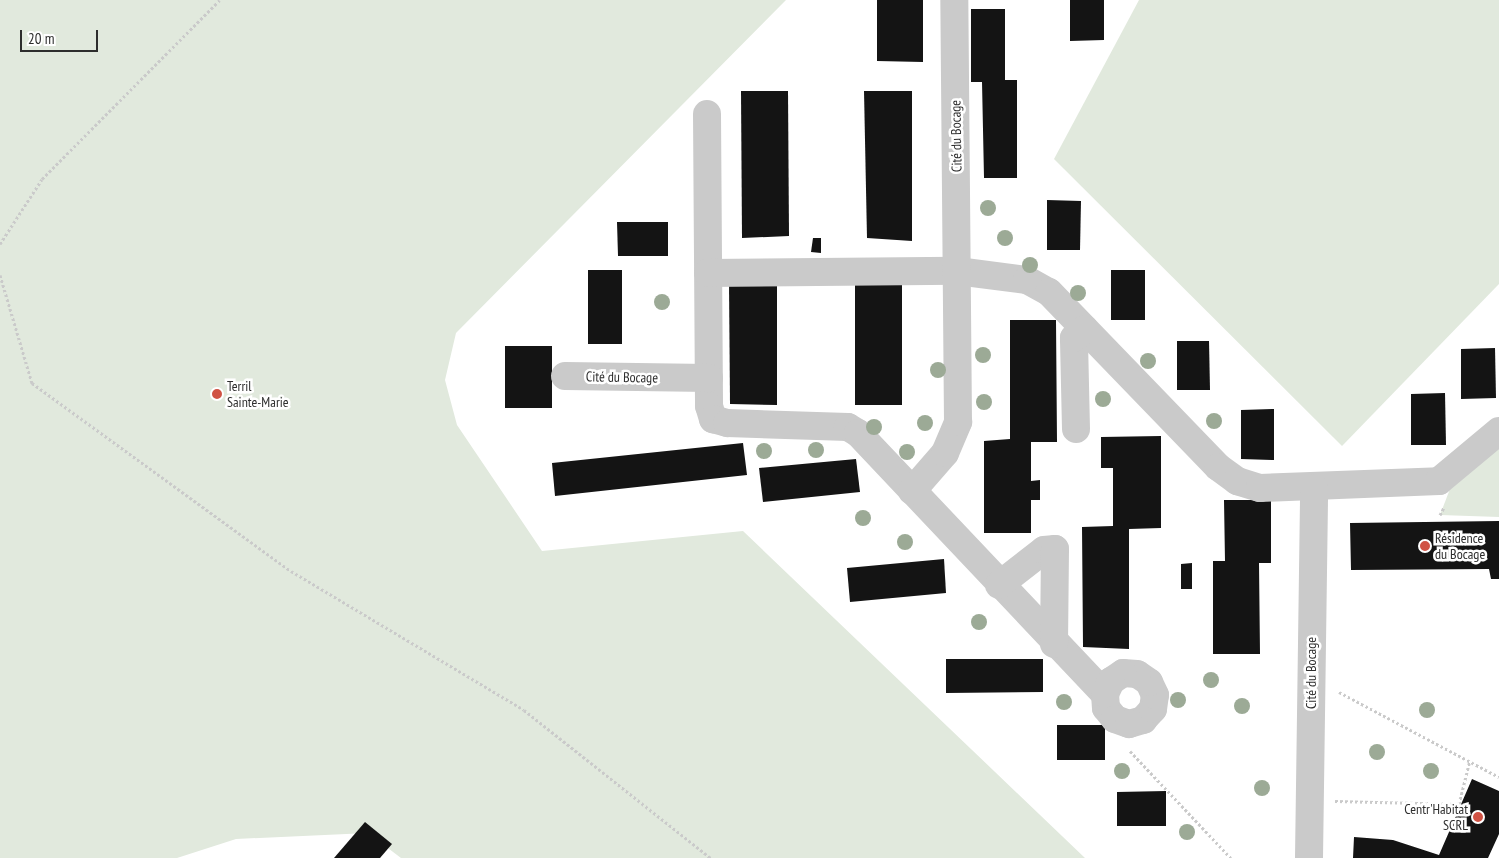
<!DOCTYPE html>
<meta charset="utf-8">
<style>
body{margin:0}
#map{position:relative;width:1499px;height:858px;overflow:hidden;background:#fff;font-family:"PT Sans Narrow",sans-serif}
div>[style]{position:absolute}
.green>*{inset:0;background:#e1e9dd}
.building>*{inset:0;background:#141414}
.path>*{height:3px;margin-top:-1.5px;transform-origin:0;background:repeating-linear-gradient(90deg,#cacaca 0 2.5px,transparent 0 5px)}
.street>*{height:28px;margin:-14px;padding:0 14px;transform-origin:14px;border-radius:14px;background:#cacaca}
.trees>*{width:16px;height:16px;margin:-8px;border-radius:50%;background:#9caa96}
.dots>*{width:14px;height:14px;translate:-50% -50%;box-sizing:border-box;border:2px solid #fff;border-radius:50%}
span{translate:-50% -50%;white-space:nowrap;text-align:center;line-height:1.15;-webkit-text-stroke:5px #fff;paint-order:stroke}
.street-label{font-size:14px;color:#2d2d2d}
.poi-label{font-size:14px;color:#2d2d2d}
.left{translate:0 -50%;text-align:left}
.right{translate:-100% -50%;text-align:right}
.scale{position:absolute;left:20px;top:30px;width:78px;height:22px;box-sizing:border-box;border:2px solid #2d2d2d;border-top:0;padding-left:6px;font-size:15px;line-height:18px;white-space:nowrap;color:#2d2d2d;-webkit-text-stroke:4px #fff;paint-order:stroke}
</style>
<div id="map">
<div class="green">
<div style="clip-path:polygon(0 0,786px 0,456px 333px,445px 380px,457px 425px,542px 551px,743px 531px,1085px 858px,401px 858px,368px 833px,236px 839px,177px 858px,0 858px)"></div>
<div style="clip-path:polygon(1139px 0,1499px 0,1499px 284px,1342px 446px,1054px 159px)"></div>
<div style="clip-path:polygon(1499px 431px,1499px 517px,1440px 515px,1458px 468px)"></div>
</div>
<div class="building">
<div style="clip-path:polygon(877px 0,923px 0,923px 62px,877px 61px)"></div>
<div style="clip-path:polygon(1070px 0,1104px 0,1104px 40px,1070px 41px)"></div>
<div style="clip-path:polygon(971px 9px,1005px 9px,1005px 80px,1017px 80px,1017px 178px,984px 178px,982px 82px,971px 82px)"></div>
<div style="clip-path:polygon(741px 91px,788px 91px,789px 236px,742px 238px)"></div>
<div style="clip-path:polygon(864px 91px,912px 91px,912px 241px,867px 238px)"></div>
<div style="clip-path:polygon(1047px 200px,1081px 201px,1080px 250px,1047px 250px)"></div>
<div style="clip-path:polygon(617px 222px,668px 222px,668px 256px,618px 256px)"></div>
<div style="clip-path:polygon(813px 238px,821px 238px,821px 253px,811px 252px)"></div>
<div style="clip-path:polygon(588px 270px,622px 270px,622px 344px,588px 344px)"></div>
<div style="clip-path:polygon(1111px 270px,1145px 270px,1145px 320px,1111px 320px)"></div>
<div style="clip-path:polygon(729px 283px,777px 284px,777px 405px,730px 404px)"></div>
<div style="clip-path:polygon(855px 283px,902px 283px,902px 405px,855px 405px)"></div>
<div style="clip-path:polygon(1010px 320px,1056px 320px,1057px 442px,1031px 442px,1031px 481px,1040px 480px,1040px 500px,1031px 500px,1031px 533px,984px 533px,984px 441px,1010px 439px)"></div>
<div style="clip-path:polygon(1177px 341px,1209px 341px,1210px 390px,1177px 390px)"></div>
<div style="clip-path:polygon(505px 346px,552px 346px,552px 408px,505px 408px)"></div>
<div style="clip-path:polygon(1495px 348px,1496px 398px,1461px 399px,1461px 349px)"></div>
<div style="clip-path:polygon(1445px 393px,1446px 445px,1411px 445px,1411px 394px)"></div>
<div style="clip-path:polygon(1274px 409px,1274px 460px,1241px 459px,1241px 410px)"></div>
<div style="clip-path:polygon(1161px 436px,1161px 528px,1129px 529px,1129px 649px,1083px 647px,1082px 527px,1113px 526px,1113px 468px,1101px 468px,1101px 437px)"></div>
<div style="clip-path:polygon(743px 443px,747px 475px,555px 496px,552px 463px)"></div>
<div style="clip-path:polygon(856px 459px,860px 492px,763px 502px,759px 468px)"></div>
<div style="clip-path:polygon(1224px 500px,1271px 500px,1271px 563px,1259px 563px,1260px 654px,1213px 654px,1213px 561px,1225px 561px)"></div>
<div style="clip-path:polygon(1499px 521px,1499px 579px,1491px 579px,1489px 569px,1351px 570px,1350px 523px)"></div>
<div style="clip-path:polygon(944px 559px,946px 593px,850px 602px,847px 568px)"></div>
<div style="clip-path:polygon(1192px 563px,1192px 589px,1181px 589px,1181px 564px)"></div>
<div style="clip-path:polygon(946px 659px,1043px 659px,1043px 692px,946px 693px)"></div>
<div style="clip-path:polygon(1057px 725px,1105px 725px,1105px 760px,1057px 760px)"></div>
<div style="clip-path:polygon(1472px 779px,1499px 791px,1499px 834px,1488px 858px,1353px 858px,1354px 837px,1393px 840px,1439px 855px)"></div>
<div style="clip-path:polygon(1166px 791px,1166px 826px,1117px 826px,1117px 792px)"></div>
<div style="clip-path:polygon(365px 822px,392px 844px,380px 858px,334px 858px)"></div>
</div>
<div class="path">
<div style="left:0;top:244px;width:77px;rotate:-57.1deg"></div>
<div style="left:42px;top:179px;width:252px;rotate:-45.2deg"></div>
<div style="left:0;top:275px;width:113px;rotate:73.5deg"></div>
<div style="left:32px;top:383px;width:320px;rotate:36deg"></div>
<div style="left:291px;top:571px;width:271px;rotate:30.8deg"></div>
<div style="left:524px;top:710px;width:238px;rotate:38.4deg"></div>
<div style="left:1440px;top:515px;width:9px;rotate:-63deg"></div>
<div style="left:1339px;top:692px;width:181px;rotate:28deg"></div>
<div style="left:1130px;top:751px;width:147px;rotate:46.7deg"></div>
<div style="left:1335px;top:801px;width:124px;rotate:1.4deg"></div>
<div style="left:1459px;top:804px;width:45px;rotate:-76deg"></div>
</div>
<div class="street">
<div style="left:707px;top:114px;width:292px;rotate:89.6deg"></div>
<div style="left:709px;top:406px;width:14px;rotate:73deg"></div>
<div style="left:713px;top:419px;width:15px;rotate:16deg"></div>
<div style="left:727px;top:423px;width:121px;rotate:1.9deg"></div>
<div style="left:848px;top:427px;width:12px;rotate:31deg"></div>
<div style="left:858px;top:433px;width:359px;rotate:46.6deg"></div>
<div style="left:1105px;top:694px;width:14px;rotate:86deg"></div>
<div style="left:1106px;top:708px;width:14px;rotate:51deg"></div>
<div style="left:1115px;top:719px;width:15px;rotate:20deg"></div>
<div style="left:1129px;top:724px;width:15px;rotate:-16deg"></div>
<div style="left:1143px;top:720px;width:15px;rotate:-48deg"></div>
<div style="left:1153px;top:709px;width:14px;rotate:-82deg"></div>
<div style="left:1155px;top:695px;width:14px;rotate:-115deg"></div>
<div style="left:1149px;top:682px;width:14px;rotate:-146deg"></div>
<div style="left:1137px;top:674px;width:14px;rotate:-176deg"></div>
<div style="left:1123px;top:673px;width:14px;rotate:146deg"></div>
<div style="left:1111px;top:681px;width:14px;rotate:115deg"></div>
<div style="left:708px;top:273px;width:249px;rotate:-0.5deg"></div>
<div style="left:957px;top:271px;width:71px;rotate:7.3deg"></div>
<div style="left:1027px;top:280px;width:25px;rotate:29deg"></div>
<div style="left:1049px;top:292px;width:243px;rotate:46deg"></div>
<div style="left:1218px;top:467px;width:24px;rotate:36deg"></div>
<div style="left:1237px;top:481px;width:24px;rotate:17deg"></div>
<div style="left:1260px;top:488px;width:179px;rotate:-2.2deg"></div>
<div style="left:1439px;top:481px;width:78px;rotate:-39.8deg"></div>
<div style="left:565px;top:376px;width:144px;rotate:0.8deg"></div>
<div style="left:1076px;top:429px;width:91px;rotate:-91.3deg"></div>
<div style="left:1074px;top:338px;width:14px;rotate:-39deg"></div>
<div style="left:912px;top:491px;width:50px;rotate:-49deg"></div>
<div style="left:945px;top:453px;width:34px;rotate:-67deg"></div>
<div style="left:958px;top:422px;width:422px;rotate:-90.5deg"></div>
<div style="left:999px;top:585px;width:57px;rotate:-37.9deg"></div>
<div style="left:1044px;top:550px;width:11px;rotate:-5deg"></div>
<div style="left:1055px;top:549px;width:95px;rotate:90.6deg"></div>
<div style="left:1309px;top:858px;width:370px;rotate:-89.2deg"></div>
</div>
<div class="trees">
<div style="left:988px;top:208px"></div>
<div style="left:1005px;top:238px"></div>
<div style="left:1030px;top:265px"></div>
<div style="left:1078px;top:293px"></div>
<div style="left:662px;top:302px"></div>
<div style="left:983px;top:355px"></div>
<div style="left:1148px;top:361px"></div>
<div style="left:938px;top:370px"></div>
<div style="left:1103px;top:399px"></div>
<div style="left:984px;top:402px"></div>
<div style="left:1214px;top:421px"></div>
<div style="left:925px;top:423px"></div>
<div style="left:874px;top:427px"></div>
<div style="left:816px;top:450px"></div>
<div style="left:764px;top:451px"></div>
<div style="left:907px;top:452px"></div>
<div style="left:863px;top:518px"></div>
<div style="left:905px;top:542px"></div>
<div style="left:979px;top:622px"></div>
<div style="left:1211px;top:680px"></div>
<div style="left:1178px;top:700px"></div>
<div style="left:1064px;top:702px"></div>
<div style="left:1242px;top:706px"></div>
<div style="left:1427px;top:710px"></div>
<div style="left:1377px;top:752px"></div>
<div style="left:1122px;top:771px"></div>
<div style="left:1431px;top:771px"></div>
<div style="left:1262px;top:788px"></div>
<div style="left:1187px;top:832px"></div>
</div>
<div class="dots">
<div style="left:217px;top:394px;background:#d05244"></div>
<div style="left:1425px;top:546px;background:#d05244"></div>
<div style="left:1478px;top:817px;background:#d05244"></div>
</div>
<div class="street-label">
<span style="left:956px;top:136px;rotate:-91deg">Cité du Bocage</span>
<span style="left:622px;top:377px;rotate:1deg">Cité du Bocage</span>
<span style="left:1311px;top:673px;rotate:-90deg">Cité du Bocage</span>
</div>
<div class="poi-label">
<span class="left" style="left:227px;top:394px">Terril<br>Sainte-Marie</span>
<span class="left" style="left:1435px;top:546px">Résidence<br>du Bocage</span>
<span class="right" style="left:1468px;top:817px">Centr'Habitat<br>SCRL</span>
</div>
<div class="scale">20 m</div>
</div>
